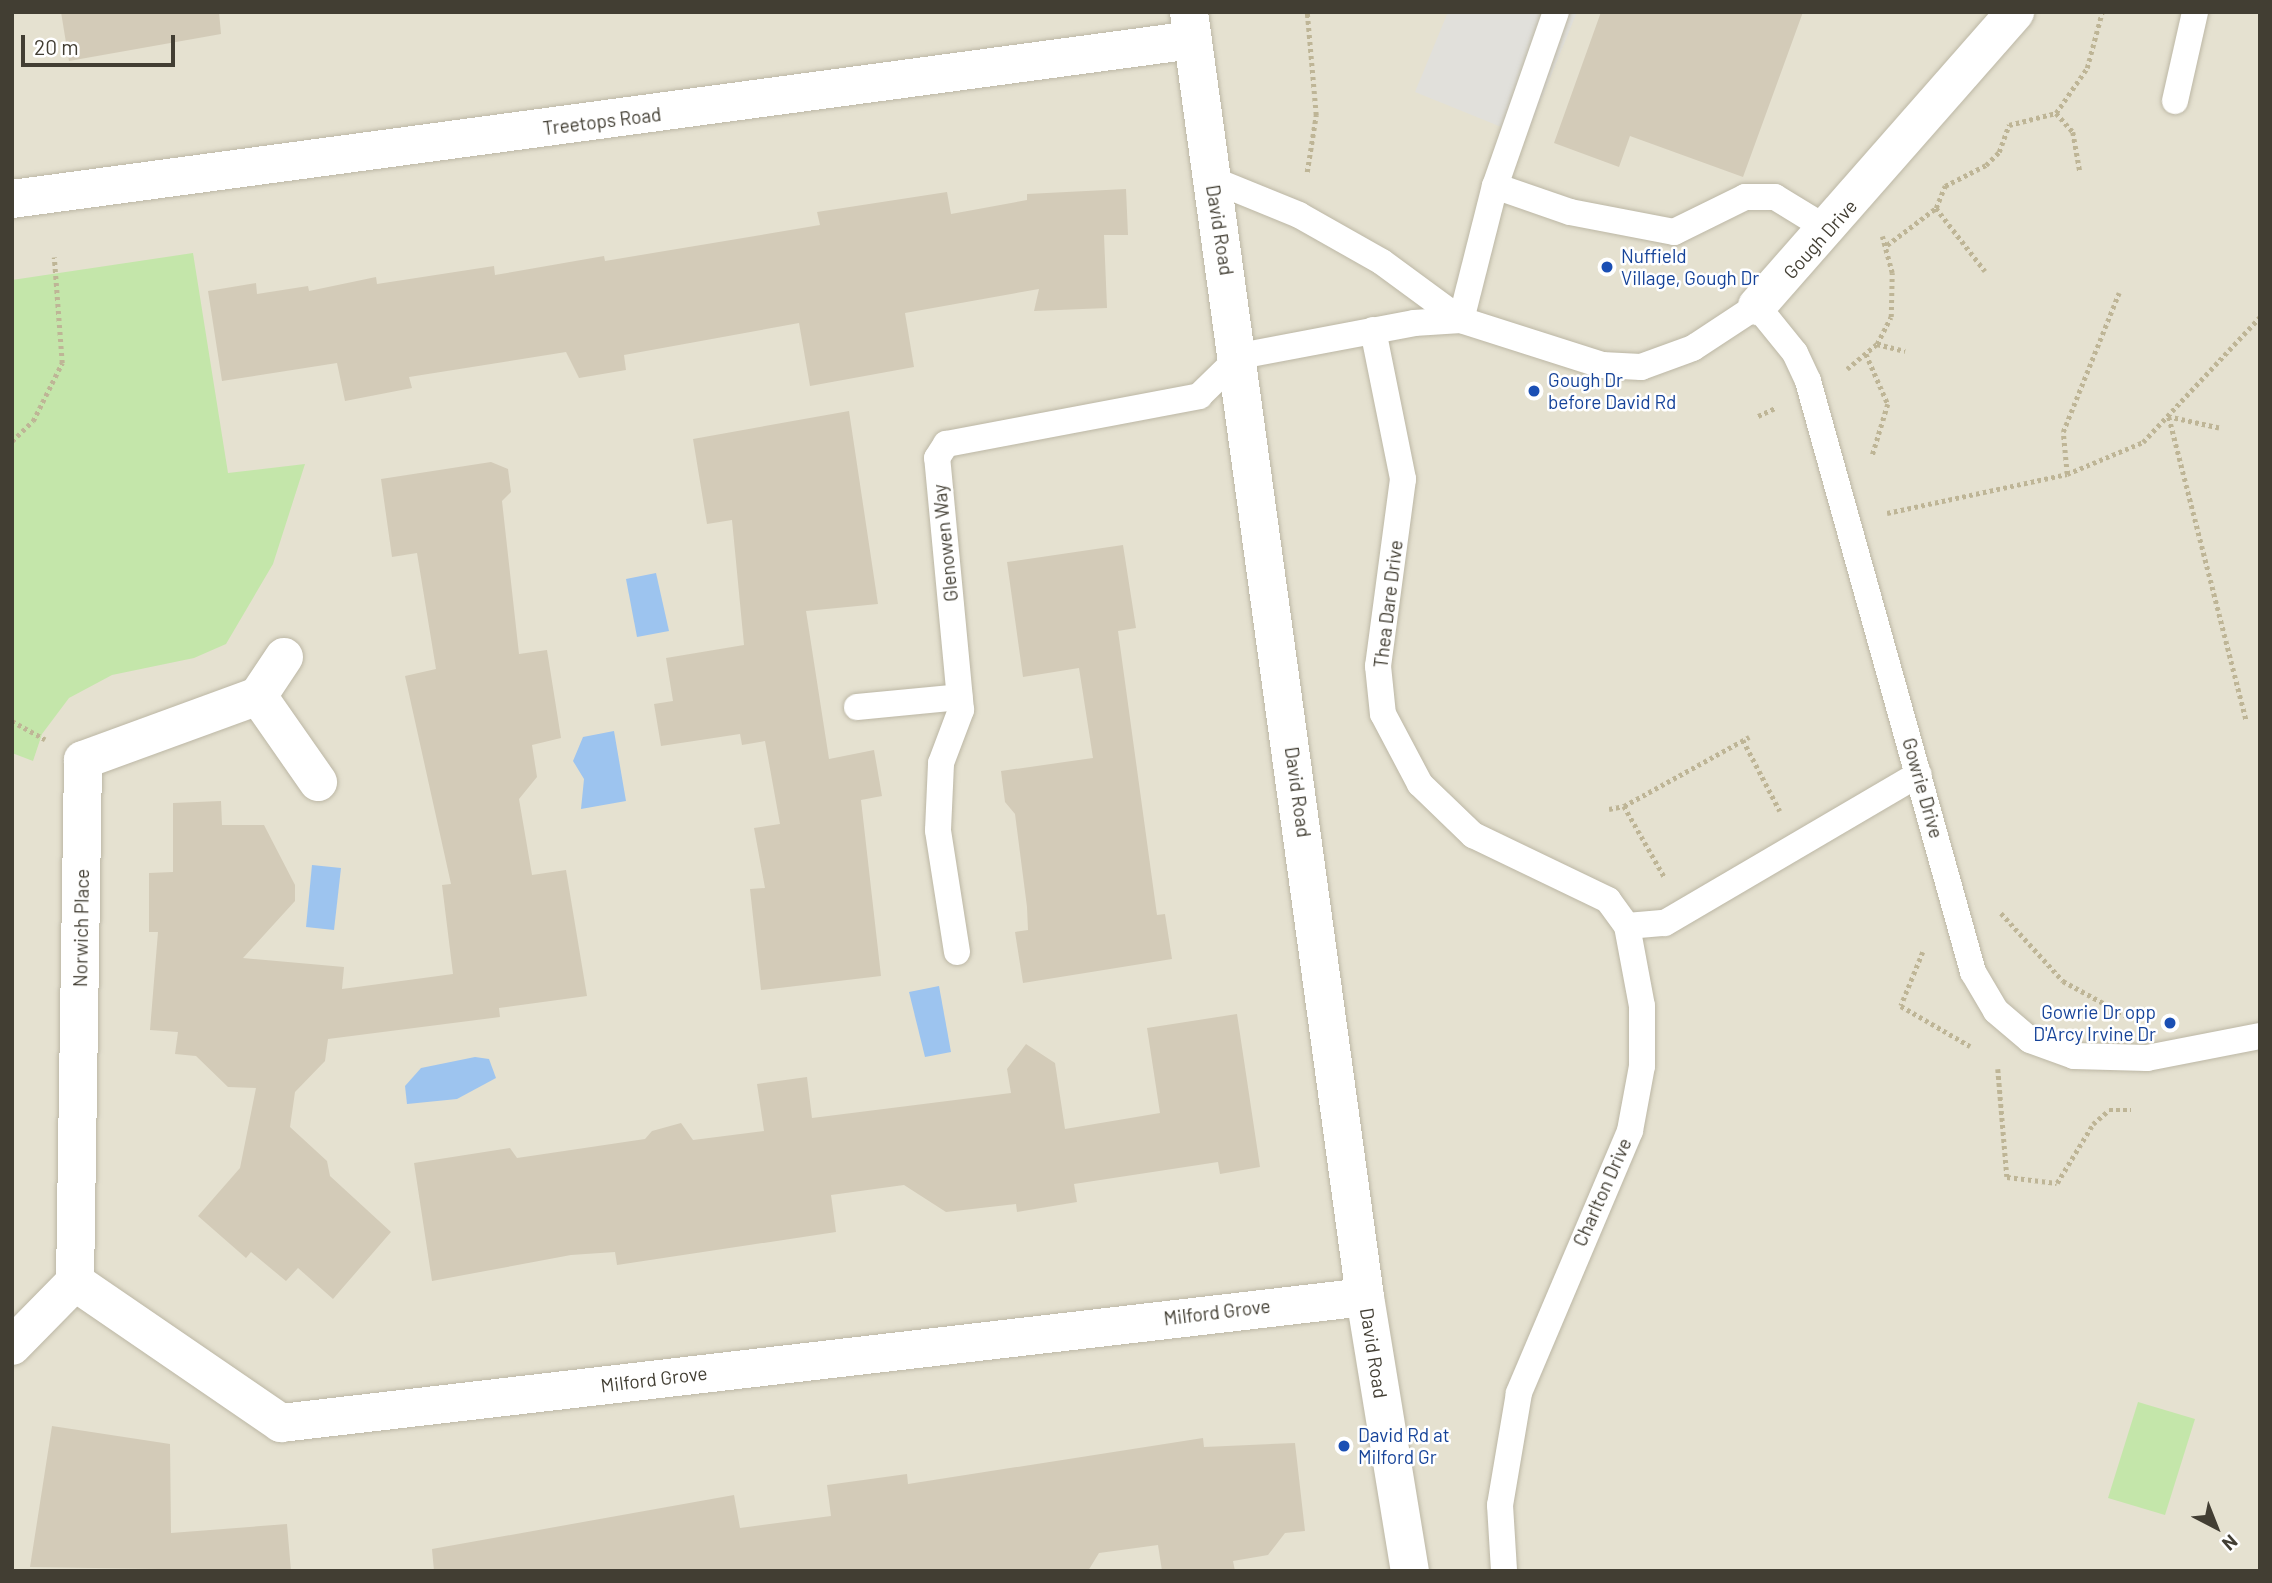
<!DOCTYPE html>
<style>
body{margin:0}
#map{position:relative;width:2272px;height:1583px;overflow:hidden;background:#f1eee2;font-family:Barlow,sans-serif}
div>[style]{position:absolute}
.residential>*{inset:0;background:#e5e1d0}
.green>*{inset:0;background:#c4e6aa}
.parking>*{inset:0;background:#e1e0db}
.water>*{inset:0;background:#9dc4ef}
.building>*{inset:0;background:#d3cbb8}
.path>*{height:4.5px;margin-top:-2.25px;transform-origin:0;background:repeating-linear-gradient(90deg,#beb596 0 3.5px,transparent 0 7px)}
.roads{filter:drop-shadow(0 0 2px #bcb7a5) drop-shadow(0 0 2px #bcb7a5)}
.service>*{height:26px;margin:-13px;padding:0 13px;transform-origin:13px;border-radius:13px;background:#fff}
.minor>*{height:38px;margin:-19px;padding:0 19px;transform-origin:19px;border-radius:19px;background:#fff}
.dots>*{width:19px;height:19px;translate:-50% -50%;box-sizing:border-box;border:4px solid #fff;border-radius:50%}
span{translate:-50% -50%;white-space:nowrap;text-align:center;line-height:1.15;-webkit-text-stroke:5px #fff;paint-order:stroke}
.street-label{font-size:19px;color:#423e33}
.transit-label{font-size:19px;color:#164399}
.left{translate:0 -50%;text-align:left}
.right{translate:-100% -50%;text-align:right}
.frame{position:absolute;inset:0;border:14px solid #423e33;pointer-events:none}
.north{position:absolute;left:2181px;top:1492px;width:70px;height:70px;-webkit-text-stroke:5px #fff;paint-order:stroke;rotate:138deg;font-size:19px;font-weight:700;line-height:28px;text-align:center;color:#423e33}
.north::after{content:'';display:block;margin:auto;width:24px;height:32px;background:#423e33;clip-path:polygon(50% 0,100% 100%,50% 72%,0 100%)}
.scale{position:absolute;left:21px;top:35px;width:154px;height:32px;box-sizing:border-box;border:4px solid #423e33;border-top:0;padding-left:9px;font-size:21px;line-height:24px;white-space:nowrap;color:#423e33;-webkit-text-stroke:5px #fff;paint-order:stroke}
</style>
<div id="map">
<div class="residential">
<div style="clip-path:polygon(12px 12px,2260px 12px,2260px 1571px,12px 1571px)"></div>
</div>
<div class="green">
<div style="clip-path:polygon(193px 253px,228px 473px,305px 464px,273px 564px,226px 644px,194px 658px,112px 675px,69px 698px,42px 734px,33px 761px,12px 753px,12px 280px)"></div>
<div style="clip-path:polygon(2138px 1402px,2195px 1419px,2165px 1515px,2108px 1498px)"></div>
</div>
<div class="parking">
<div style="clip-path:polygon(1448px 12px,1577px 12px,1526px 137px,1415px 92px)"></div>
</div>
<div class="water">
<div style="clip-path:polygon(656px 573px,669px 631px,637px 637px,626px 579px)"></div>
<div style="clip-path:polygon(614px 731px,626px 801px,581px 809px,584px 779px,573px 761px,583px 737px)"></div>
<div style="clip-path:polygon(312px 865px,341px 868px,334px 930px,306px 927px)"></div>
<div style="clip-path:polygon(939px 986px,951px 1052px,925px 1057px,909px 992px)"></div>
<div style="clip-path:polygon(475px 1057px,489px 1059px,496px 1078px,457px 1099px,407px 1104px,405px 1086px,421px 1068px)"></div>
</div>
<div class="building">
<div style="clip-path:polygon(61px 12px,219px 12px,221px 34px,69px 61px)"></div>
<div style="clip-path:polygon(1601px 12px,1803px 12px,1743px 177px,1630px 136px,1619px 167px,1554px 143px)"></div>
<div style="clip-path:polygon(1126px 189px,1128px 235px,1104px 235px,1107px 308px,1034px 311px,1039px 289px,905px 313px,914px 367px,810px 386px,799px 323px,624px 355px,626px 370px,579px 378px,566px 352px,409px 377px,412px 388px,345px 401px,337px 363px,222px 381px,208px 291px,256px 283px,257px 294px,308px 286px,309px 291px,376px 277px,377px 284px,494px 266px,495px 275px,604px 256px,605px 261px,820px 225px,817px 212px,947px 192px,951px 214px,1027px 200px,1027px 194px)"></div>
<div style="clip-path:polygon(849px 411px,878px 604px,806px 611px,829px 759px,874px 750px,882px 796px,861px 800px,881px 976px,761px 990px,750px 889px,765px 888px,754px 828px,780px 824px,765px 741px,742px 745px,740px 734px,661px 746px,654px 704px,673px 701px,666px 658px,744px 645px,732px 520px,707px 524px,693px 439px)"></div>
<div style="clip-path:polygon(491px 462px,508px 469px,511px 492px,502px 501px,519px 654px,547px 650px,561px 738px,532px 745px,537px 777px,519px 799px,532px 875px,566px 870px,587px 996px,499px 1008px,500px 1017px,328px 1039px,325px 1061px,295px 1092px,290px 1127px,327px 1161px,330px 1176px,391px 1232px,333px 1299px,298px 1268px,286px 1281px,251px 1252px,246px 1258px,198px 1216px,240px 1168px,256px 1088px,228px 1087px,196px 1056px,175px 1054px,178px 1032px,150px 1030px,158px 932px,149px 932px,149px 873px,173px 872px,173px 803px,221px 801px,222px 825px,264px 825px,295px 885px,295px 901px,243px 958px,344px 967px,342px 989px,453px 974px,442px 885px,451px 884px,405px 676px,436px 669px,417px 553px,392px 557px,381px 479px)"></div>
<div style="clip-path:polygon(1123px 545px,1136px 628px,1118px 631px,1157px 915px,1165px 914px,1172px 959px,1023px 983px,1015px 932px,1028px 930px,1027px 907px,1015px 814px,1005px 802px,1001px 771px,1093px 758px,1079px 668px,1023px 677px,1007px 562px)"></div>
<div style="clip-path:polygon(1237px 1014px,1260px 1167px,1220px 1174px,1218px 1162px,1074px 1184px,1077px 1202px,1017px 1212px,1016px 1204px,946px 1212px,904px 1185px,831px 1195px,836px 1232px,617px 1265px,615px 1252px,571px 1255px,432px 1281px,414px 1163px,510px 1148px,517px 1158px,645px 1139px,652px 1131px,681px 1123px,693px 1140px,764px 1131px,757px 1084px,807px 1077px,812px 1118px,1011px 1093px,1007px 1069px,1026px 1044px,1055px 1063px,1065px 1129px,1160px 1113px,1147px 1028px)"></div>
<div style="clip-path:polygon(52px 1426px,170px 1444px,171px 1533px,287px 1524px,291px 1571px,30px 1567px)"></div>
<div style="clip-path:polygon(1203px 1438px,1204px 1447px,1295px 1443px,1305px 1531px,1285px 1533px,1268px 1555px,1233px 1561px,1235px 1571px,1162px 1571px,1158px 1545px,1099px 1553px,1088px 1571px,434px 1571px,432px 1549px,734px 1495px,740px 1528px,831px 1516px,827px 1485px,907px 1474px,908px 1484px)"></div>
</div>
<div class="path">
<div style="left:2056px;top:113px;width:25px;rotate:48deg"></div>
<div style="left:2073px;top:132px;width:39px;rotate:80deg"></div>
<div style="left:1307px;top:172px;width:58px;rotate:-81deg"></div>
<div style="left:1316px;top:115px;width:103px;rotate:-95deg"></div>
<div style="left:1936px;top:208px;width:80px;rotate:52.1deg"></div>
<div style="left:1887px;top:245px;width:61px;rotate:-37.1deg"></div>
<div style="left:1936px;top:208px;width:24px;rotate:-68deg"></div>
<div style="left:1945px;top:186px;width:46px;rotate:-27.1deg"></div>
<div style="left:1986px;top:165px;width:18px;rotate:-45deg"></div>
<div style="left:1999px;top:152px;width:29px;rotate:-70deg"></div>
<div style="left:2009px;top:125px;width:49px;rotate:-14.3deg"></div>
<div style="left:2056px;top:113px;width:55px;rotate:-55.4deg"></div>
<div style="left:2087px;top:68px;width:58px;rotate:-75deg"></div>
<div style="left:1877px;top:344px;width:29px;rotate:14deg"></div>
<div style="left:1866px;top:354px;width:55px;rotate:66.3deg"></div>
<div style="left:1888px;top:404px;width:55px;rotate:106.8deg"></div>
<div style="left:1847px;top:369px;width:39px;rotate:-40deg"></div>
<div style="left:1877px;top:344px;width:30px;rotate:-63deg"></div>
<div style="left:1891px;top:317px;width:44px;rotate:-88.7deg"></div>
<div style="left:1892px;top:273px;width:38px;rotate:-105deg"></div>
<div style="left:1758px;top:416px;width:19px;rotate:-25deg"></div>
<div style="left:2219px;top:428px;width:51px;rotate:-167.6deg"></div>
<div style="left:2169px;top:417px;width:313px;rotate:75.7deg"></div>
<div style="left:12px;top:441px;width:29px;rotate:-44deg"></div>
<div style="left:33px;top:421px;width:65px;rotate:-63.4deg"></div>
<div style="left:62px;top:363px;width:106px;rotate:-94.3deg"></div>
<div style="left:2067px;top:474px;width:42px;rotate:-95.4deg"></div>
<div style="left:2063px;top:432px;width:150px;rotate:-68.1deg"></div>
<div style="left:1887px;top:513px;width:184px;rotate:-12.2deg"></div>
<div style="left:2067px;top:474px;width:82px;rotate:-22.8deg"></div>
<div style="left:2143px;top:442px;width:171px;rotate:-46.9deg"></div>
<div style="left:12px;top:721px;width:38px;rotate:29deg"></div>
<div style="left:1743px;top:740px;width:80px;rotate:62.5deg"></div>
<div style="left:1624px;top:806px;width:83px;rotate:60.3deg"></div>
<div style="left:1609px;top:809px;width:15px;rotate:-11deg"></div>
<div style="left:1624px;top:806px;width:143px;rotate:-28.9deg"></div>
<div style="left:2001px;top:913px;width:92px;rotate:47.6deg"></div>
<div style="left:2063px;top:981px;width:71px;rotate:28.7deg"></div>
<div style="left:1923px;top:952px;width:58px;rotate:112.2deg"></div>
<div style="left:1901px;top:1006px;width:80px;rotate:30.1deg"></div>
<div style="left:1998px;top:1069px;width:108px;rotate:85.2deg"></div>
<div style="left:2007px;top:1177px;width:50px;rotate:6.8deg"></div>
<div style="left:2057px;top:1183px;width:69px;rotate:-58.6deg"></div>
<div style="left:2093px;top:1124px;width:21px;rotate:-41deg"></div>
<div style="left:2109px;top:1110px;width:22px"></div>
</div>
<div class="roads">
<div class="service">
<div style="left:2175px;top:101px;width:91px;rotate:-77.3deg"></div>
<div style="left:1211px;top:179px;width:95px;rotate:22.2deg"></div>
<div style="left:1299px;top:215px;width:95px;rotate:29.5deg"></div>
<div style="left:1382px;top:262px;width:98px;rotate:36.3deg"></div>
<div style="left:1495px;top:186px;width:79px;rotate:19.1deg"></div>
<div style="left:1570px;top:212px;width:106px;rotate:10.9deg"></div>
<div style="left:1674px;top:232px;width:79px;rotate:-26.2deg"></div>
<div style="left:1745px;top:197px;width:30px"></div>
<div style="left:1775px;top:197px;width:63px;rotate:31.4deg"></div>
<div style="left:1461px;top:320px;width:138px;rotate:-75.8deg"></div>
<div style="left:1495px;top:186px;width:184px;rotate:-70.7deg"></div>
<div style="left:1373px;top:330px;width:152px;rotate:78.6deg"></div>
<div style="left:1403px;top:479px;width:189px;rotate:97.6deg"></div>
<div style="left:1378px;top:666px;width:48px;rotate:84.1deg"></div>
<div style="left:1383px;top:714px;width:79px;rotate:62.1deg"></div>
<div style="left:1420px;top:784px;width:74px;rotate:43.9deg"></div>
<div style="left:1473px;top:835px;width:150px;rotate:25.7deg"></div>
<div style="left:1608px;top:900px;width:32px;rotate:54deg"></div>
<div style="left:1627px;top:926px;width:81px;rotate:79.4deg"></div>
<div style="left:1642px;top:1006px;width:60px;rotate:90deg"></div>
<div style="left:1642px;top:1066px;width:66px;rotate:100.5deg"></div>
<div style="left:1630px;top:1131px;width:285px;rotate:113deg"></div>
<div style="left:1519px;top:1393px;width:114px;rotate:99.6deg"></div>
<div style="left:1500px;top:1505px;width:66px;rotate:86.5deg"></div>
<div style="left:857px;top:707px;width:103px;rotate:-5.5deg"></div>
<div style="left:1627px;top:926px;width:38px;rotate:-5deg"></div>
<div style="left:1665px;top:923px;width:294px;rotate:-30.4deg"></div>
<div style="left:957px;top:952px;width:123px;rotate:-98.9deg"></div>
<div style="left:938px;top:830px;width:67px;rotate:-87.4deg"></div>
<div style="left:941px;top:763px;width:57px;rotate:-69.3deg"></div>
<div style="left:961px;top:710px;width:253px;rotate:-95.4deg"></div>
<div style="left:937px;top:458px;width:17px;rotate:-57deg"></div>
<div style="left:946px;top:444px;width:258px;rotate:-10.7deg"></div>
<div style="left:1199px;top:396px;width:57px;rotate:-44.3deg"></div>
<div style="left:1240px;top:356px;width:177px;rotate:-10.7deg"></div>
<div style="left:1414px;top:323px;width:47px;rotate:-3.7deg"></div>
<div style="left:1461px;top:320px;width:148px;rotate:17.7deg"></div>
<div style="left:1602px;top:365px;width:39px;rotate:3deg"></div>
<div style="left:1641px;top:367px;width:55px;rotate:-20.1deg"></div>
<div style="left:1693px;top:348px;width:77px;rotate:-33.3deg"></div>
<div style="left:1757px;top:306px;width:60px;rotate:51deg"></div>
<div style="left:1795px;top:353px;width:31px;rotate:65deg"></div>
<div style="left:1808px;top:381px;width:614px;rotate:74.4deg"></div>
<div style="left:1973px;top:972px;width:45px;rotate:59.5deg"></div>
<div style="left:1996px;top:1011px;width:45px;rotate:40.5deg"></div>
<div style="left:2030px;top:1040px;width:47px;rotate:20deg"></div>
<div style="left:2074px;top:1056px;width:73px;rotate:1.6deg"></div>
<div style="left:2147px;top:1058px;width:115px;rotate:-11deg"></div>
</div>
<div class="minor">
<div style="left:1189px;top:12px;width:1297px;rotate:82.2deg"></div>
<div style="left:1365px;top:1297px;width:278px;rotate:80.7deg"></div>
<div style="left:12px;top:199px;width:1191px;rotate:-7.67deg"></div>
<div style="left:1757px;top:306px;width:391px;rotate:-48.7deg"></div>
<div style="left:284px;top:657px;width:47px;rotate:123.7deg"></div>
<div style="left:258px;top:696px;width:105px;rotate:55.1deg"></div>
<div style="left:75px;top:1282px;width:522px;rotate:-89.12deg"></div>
<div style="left:83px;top:760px;width:186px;rotate:-20.1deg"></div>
<div style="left:12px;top:1346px;width:90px;rotate:-45.5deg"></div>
<div style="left:75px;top:1282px;width:250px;rotate:34.4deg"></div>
<div style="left:281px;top:1423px;width:1091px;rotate:-6.63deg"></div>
</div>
</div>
<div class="dots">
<div style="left:1607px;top:267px;background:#1a4fb4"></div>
<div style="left:1534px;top:391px;background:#1a4fb4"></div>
<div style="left:2170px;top:1023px;background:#1a4fb4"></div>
<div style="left:1344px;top:1446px;background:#1a4fb4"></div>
</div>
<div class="street-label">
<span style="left:602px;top:121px;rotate:-7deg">Treetops Road</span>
<span style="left:1220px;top:230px;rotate:81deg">David Road</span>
<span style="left:1820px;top:239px;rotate:-48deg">Gough Drive</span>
<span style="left:945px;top:543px;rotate:-96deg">Glenowen Way</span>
<span style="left:1388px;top:604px;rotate:-83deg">Thea Dare Drive</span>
<span style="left:1923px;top:788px;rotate:74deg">Gowrie Drive</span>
<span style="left:1298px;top:792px;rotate:82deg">David Road</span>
<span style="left:81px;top:928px;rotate:-89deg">Norwich Place</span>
<span style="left:1602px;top:1192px;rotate:-66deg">Charlton Drive</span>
<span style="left:1217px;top:1312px;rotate:-7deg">Milford Grove</span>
<span style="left:1374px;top:1353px;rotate:81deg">David Road</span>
<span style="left:654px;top:1379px;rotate:-7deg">Milford Grove</span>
</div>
<div class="transit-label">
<span class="left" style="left:1621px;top:267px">Nuffield<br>Village, Gough Dr</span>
<span class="left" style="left:1548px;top:391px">Gough Dr<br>before David Rd</span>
<span class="right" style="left:2156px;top:1023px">Gowrie Dr opp<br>D'Arcy Irvine Dr</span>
<span class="left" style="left:1358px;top:1446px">David Rd at<br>Milford Gr</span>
</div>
<div class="frame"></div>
<div class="north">N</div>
<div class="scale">20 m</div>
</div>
